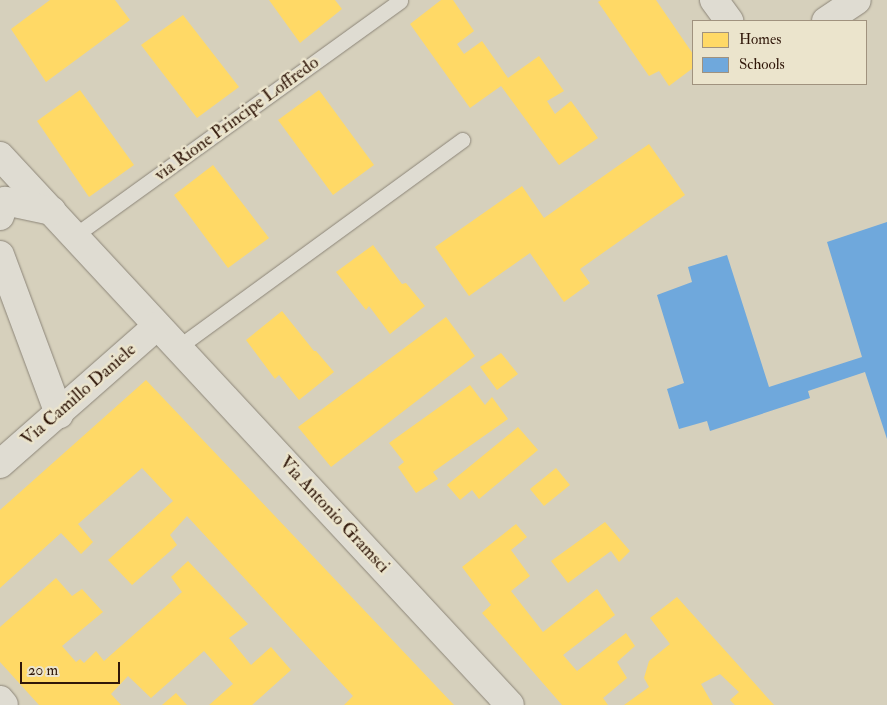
<!DOCTYPE html>
<style>
body{margin:0}
#map{position:relative;width:887px;height:705px;overflow:hidden;background:#d6d0bc;font-family:"IM FELL Double Pica",serif}
div>[style]{position:absolute}
.homes>*{inset:0;background:#ffd966}
.schools>*{inset:0;background:#6fa8dc}
.roads{filter:drop-shadow(0 0 1px #8c8578) drop-shadow(0 0 1px #8c8578)}
.service>*{height:15px;margin:-7.5px;padding:0 7.5px;transform-origin:7.5px;border-radius:7.5px;background:#dfdcd2}
.minor>*{height:28px;margin:-14px;padding:0 14px;transform-origin:14px;border-radius:14px;background:#dfdcd2}
.tertiary>*{height:28px;margin:-14px;padding:0 14px;transform-origin:14px;border-radius:14px;background:#dfdcd2}
span{translate:-50% -50%;white-space:nowrap;text-align:center;line-height:1.15;-webkit-text-stroke:5px #ebe4cc;paint-order:stroke}
.street-label{font-size:18px;color:#301709}
.legend{position:absolute;left:692px;top:20px;width:175px;height:65px;box-sizing:border-box;background:#ebe4cc;border:1px solid #a0927e;margin:0;padding:6px 9px;list-style:none;font-size:15px;color:#301709}
.legend li{display:flex;align-items:center;gap:10px;height:25px}
.legend b{width:25px;border:1px solid #a0927e}
.scale{position:absolute;left:20px;top:662px;width:100px;height:22px;box-sizing:border-box;border:2px solid #301709;border-top:0;padding-left:6px;font-size:15px;line-height:18px;white-space:nowrap;color:#301709;-webkit-text-stroke:4px #ebe4cc;paint-order:stroke}
</style>
<div id="map">
<div class="homes">
<div style="clip-path:polygon(50px 0,115px 0,130px 20px,46px 82px,11px 29px)"></div>
<div style="clip-path:polygon(269px 0,335px 0,342px 9px,300px 43px)"></div>
<div style="clip-path:polygon(441px 0,453px 0,474px 31px,457px 44px,464px 54px,482px 41px,508px 78px,539px 56px,564px 91px,547px 101px,555px 114px,571px 101px,598px 138px,559px 165px,501px 86px,470px 108px,410px 24px)"></div>
<div style="clip-path:polygon(601px 0,656px 0,693px 54px,693px 68px,669px 86px,659px 71px,649px 76px,598px 2px)"></div>
<div style="clip-path:polygon(183px 15px,239px 87px,197px 118px,141px 45px)"></div>
<div style="clip-path:polygon(80px 90px,134px 165px,89px 197px,37px 121px)"></div>
<div style="clip-path:polygon(319px 90px,374px 165px,333px 195px,278px 120px)"></div>
<div style="clip-path:polygon(649px 144px,685px 195px,580px 269px,590px 283px,564px 302px,530px 253px,469px 296px,435px 247px,522px 186px,544px 218px)"></div>
<div style="clip-path:polygon(213px 165px,269px 238px,228px 268px,174px 195px)"></div>
<div style="clip-path:polygon(373px 245px,402px 284px,406px 283px,425px 306px,390px 334px,369px 306px,366px 310px,336px 272px)"></div>
<div style="clip-path:polygon(282px 311px,314px 351px,316px 351px,334px 372px,299px 400px,279px 375px,275px 379px,246px 340px)"></div>
<div style="clip-path:polygon(446px 317px,475px 356px,331px 467px,298px 427px)"></div>
<div style="clip-path:polygon(501px 353px,518px 374px,497px 390px,480px 367px)"></div>
<div style="clip-path:polygon(146px 380px,454px 705px,344px 705px,353px 696px,187px 516px,170px 535px,177px 545px,132px 585px,108px 560px,173px 501px,142px 468px,78px 524px,93px 542px,81px 554px,61px 533px,0 588px,0 510px)"></div>
<div style="clip-path:polygon(470px 385px,485px 405px,492px 397px,508px 419px,433px 472px,438px 479px,416px 493px,398px 467px,404px 462px,389px 443px)"></div>
<div style="clip-path:polygon(518px 427px,538px 450px,479px 499px,472px 490px,460px 500px,447px 485px)"></div>
<div style="clip-path:polygon(556px 468px,570px 485px,544px 506px,530px 489px)"></div>
<div style="clip-path:polygon(605px 522px,630px 551px,619px 562px,611px 551px,568px 583px,551px 561px)"></div>
<div style="clip-path:polygon(516px 524px,527px 537px,511px 550px,530px 576px,511px 591px,543px 632px,597px 589px,615px 615px,563px 655px,577px 671px,626px 633px,635px 646px,617px 662px,627px 678px,603px 698px,608px 705px,562px 705px,482px 613px,491px 605px,462px 567px)"></div>
<div style="clip-path:polygon(188px 561px,248px 624px,229px 638px,251px 665px,271px 647px,291px 670px,252px 705px,209px 705px,233px 684px,204px 651px,151px 698px,128px 676px,111px 694px,121px 705px,39px 705px,0 662px,0 627px,56px 578px,72px 596px,82px 589px,103px 612px,62px 646px,76px 662px,80px 659px,84px 663px,96px 651px,104px 661px,182px 592px,171px 577px)"></div>
<div style="clip-path:polygon(677px 597px,774px 705px,735px 705px,730px 700px,739px 692px,720px 674px,701px 684px,713px 705px,624px 705px,649px 687px,644px 678px,649px 661px,670px 644px,650px 618px)"></div>
<div style="clip-path:polygon(176px 693px,187px 705px,162px 705px)"></div>
</div>
<div class="schools">
<div style="clip-path:polygon(887px 222px,887px 439px,865px 372px,808px 391px,810px 398px,710px 431px,707px 421px,679px 429px,667px 389px,684px 383px,657px 295px,692px 282px,688px 267px,727px 255px,769px 387px,862px 357px,827px 242px)"></div>
</div>
<div class="roads">
<div class="service">
<div style="left:74px;top:236px;width:402px;rotate:-35.8deg"></div>
<div style="left:177px;top:348px;width:353px;rotate:-36.1deg"></div>
</div>
<div class="minor">
<div style="left:714px;top:0;width:26px;rotate:54deg"></div>
<div style="left:826px;top:21px;width:37px;rotate:-34deg"></div>
<div style="left:0;top:700px;width:6px;rotate:51deg"></div>
</div>
<div class="tertiary">
<div style="left:0;top:156px;width:749px;rotate:47.11deg"></div>
<div style="left:0;top:216px;width:16px;rotate:-72deg"></div>
<div style="left:5px;top:201px;width:48px;rotate:12deg"></div>
<div style="left:0;top:255px;width:170px;rotate:69.6deg"></div>
<div style="left:0;top:464px;width:209px;rotate:-41.3deg"></div>
</div>
</div>
<div class="street-label">
<span style="left:237px;top:119px;rotate:-36deg">via Rione Principe Loffredo</span>
<span style="left:79px;top:395px;rotate:-41deg">Via Camillo Daniele</span>
<span style="left:334px;top:515px;rotate:47deg">Via Antonio Gramsci</span>
</div>
<ul class="legend">
<li><b style="height:14px;background:#ffd966"></b>Homes</li>
<li><b style="height:14px;background:#6fa8dc"></b>Schools</li>
</ul>
<div class="scale">20 m</div>
</div>
